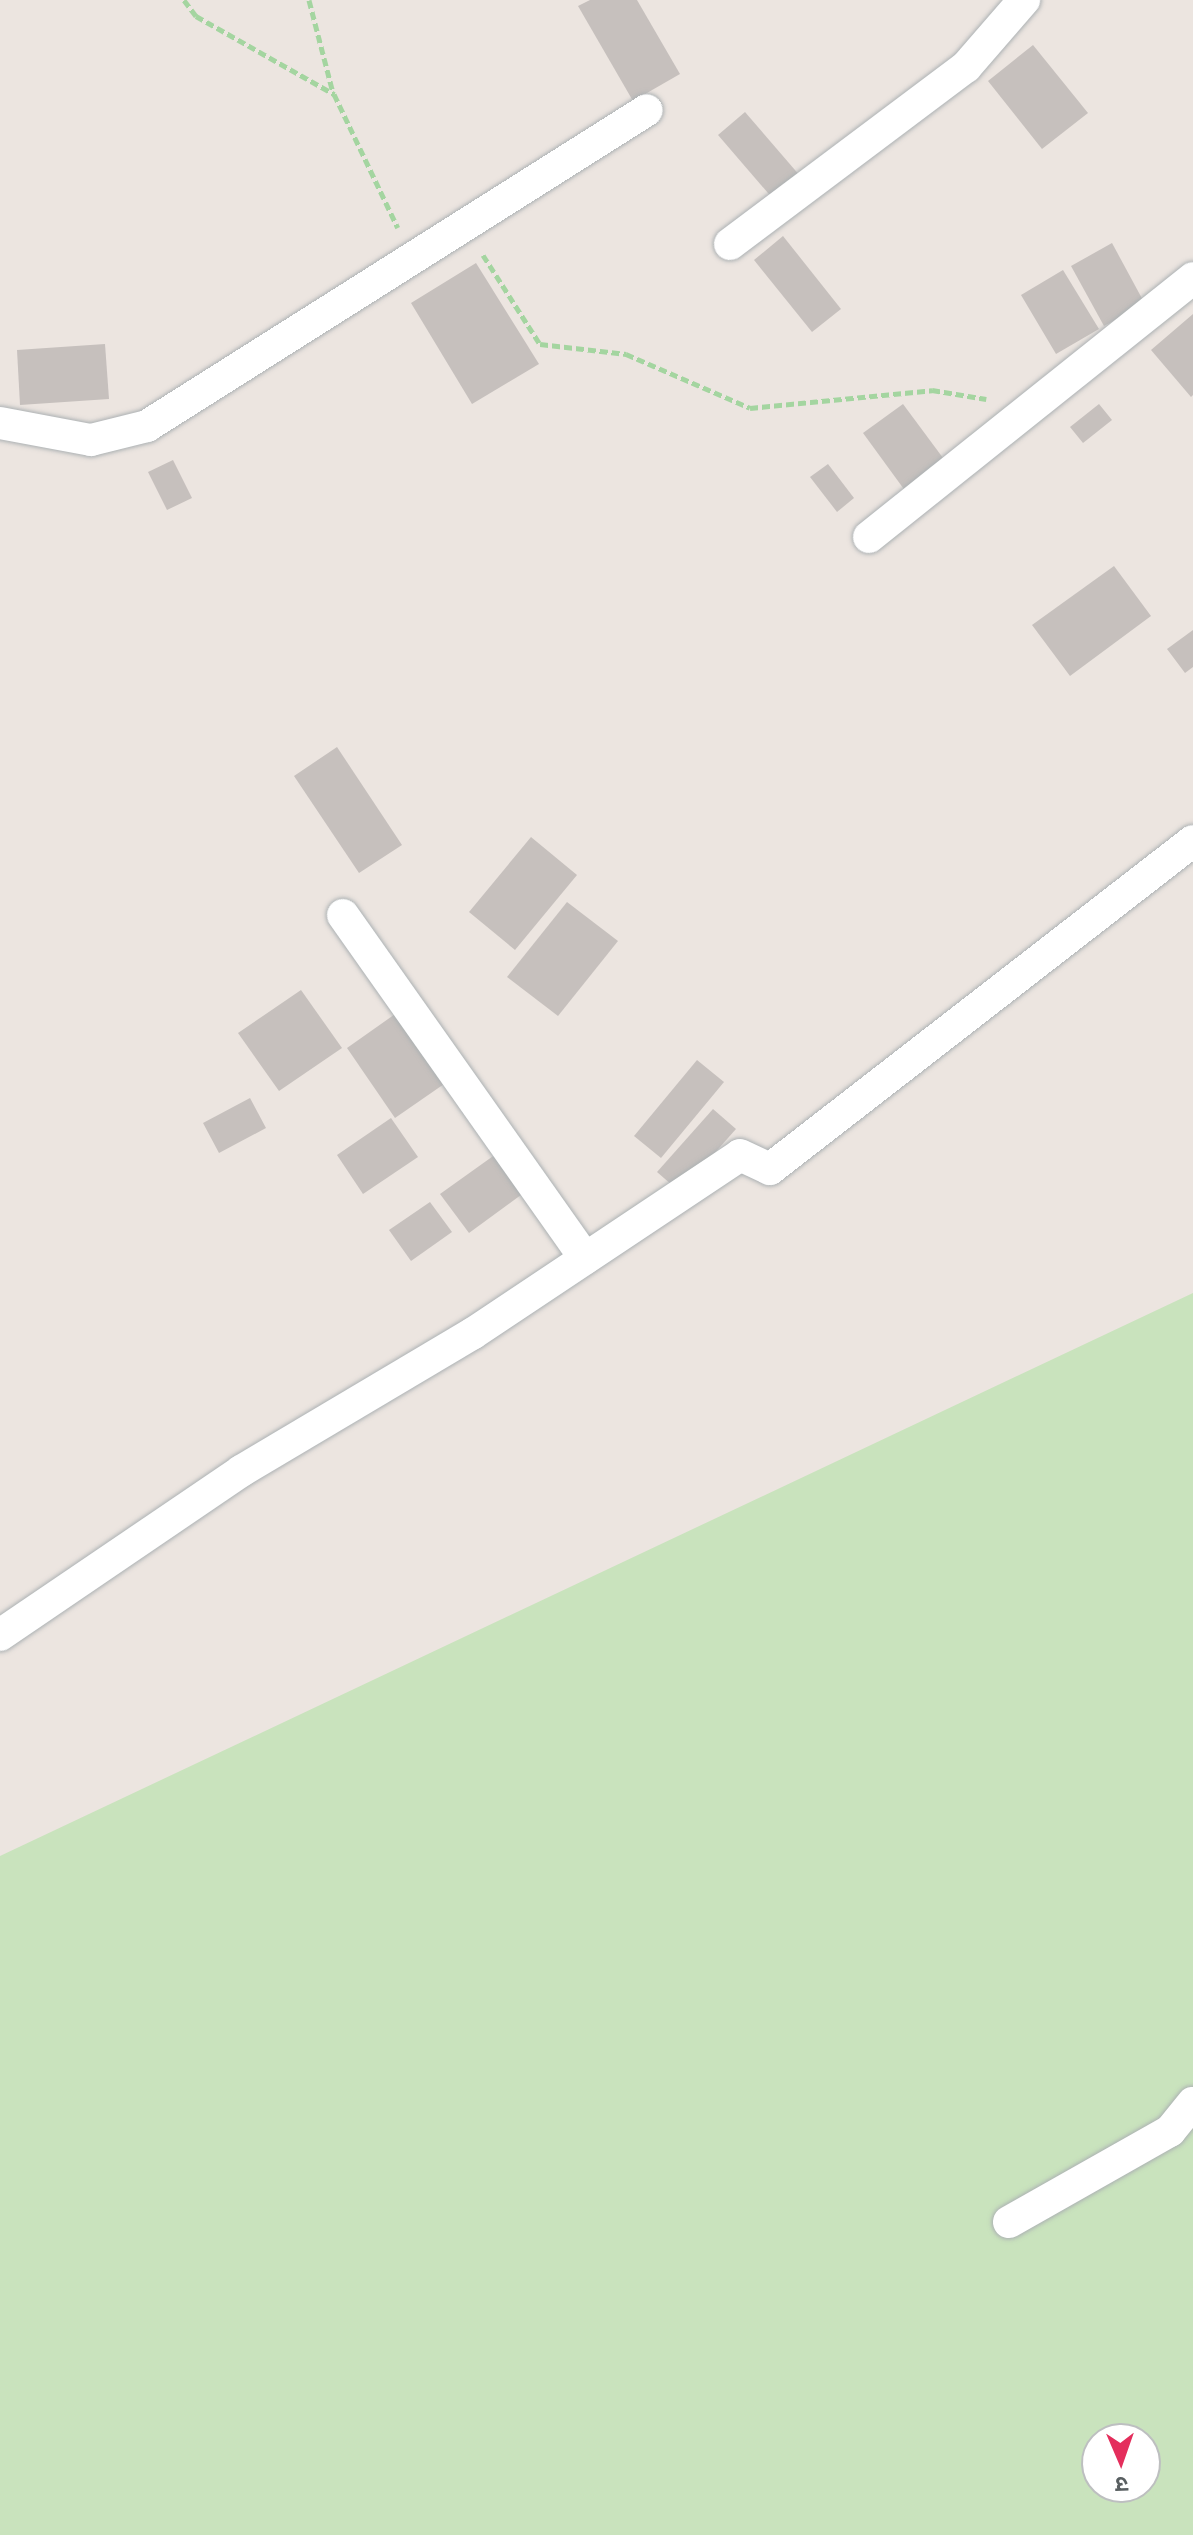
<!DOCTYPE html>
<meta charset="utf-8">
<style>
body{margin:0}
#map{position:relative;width:1193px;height:2535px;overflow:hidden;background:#ece5e0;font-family:Manrope,"Noto Sans Devanagari",sans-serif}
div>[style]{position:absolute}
.green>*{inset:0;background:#c9e3bd}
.building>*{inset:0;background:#c6c0bd}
.path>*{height:5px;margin-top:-2.5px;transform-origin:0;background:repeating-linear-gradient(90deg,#a4d5a0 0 8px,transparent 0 12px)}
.roads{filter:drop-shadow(0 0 2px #acb1b3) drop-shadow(0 0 2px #acb1b3)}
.minor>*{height:32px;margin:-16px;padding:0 16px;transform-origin:16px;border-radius:16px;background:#fff}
span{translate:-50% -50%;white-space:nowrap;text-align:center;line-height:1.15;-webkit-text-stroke:6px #fff;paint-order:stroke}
.north{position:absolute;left:1081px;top:2423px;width:80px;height:80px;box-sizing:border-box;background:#fff;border:2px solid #bdbfc0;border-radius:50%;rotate:178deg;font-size:22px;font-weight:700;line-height:32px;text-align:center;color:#595f61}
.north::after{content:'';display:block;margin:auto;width:28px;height:36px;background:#e42e5c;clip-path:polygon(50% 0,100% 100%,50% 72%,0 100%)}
</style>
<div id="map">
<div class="green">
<div style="clip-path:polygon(evenodd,1193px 1293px,1193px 2535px,0 2535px,0 1856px,1193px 1293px,1097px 2439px,1145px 2439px,1145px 2487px,1097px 2487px,1097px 2439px)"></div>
</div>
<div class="building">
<div style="clip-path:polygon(590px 0,637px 0,680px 74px,633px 101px,578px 6px)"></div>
<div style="clip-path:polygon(1033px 45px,1088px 113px,1042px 149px,988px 81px)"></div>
<div style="clip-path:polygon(745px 112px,801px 177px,774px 200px,718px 135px)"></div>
<div style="clip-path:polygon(783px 236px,841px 309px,812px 332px,754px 260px)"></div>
<div style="clip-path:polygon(1112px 243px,1145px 304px,1104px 326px,1071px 266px)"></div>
<div style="clip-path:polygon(476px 263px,539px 364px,472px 404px,411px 303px)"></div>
<div style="clip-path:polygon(1063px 270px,1099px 329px,1056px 354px,1021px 295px)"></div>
<div style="clip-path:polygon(1193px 314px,1193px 395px,1191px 397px,1151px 350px)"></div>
<div style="clip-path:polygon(105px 344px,109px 399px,20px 405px,17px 350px)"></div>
<div style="clip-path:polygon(903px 404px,946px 462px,906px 492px,863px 433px)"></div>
<div style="clip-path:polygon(1099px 404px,1112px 420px,1083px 443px,1070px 427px)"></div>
<div style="clip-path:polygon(173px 460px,192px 498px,167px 510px,148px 472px)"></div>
<div style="clip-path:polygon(828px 464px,854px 498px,837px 512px,810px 477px)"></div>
<div style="clip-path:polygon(1114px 566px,1151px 616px,1070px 676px,1032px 625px)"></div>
<div style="clip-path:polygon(1193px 630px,1193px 667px,1185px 673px,1167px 649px)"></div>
<div style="clip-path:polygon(337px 747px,402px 845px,359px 873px,294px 776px)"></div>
<div style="clip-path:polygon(531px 837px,577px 875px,515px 950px,469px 912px)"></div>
<div style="clip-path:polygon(567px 902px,618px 941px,558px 1016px,507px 977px)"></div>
<div style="clip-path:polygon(301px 990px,342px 1048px,279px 1091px,238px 1033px)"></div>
<div style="clip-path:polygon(398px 1012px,447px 1082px,395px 1118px,347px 1048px)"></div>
<div style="clip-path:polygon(697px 1060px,724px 1082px,661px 1158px,634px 1136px)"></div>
<div style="clip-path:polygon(250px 1098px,266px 1128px,219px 1153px,203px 1123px)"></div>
<div style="clip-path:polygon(713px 1109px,736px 1129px,680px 1192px,657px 1172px)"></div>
<div style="clip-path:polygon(391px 1118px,418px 1157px,363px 1194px,337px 1155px)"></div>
<div style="clip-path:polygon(496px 1154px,525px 1192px,469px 1233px,440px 1194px)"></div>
<div style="clip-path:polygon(430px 1202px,452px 1232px,411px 1261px,389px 1230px)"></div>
</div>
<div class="path">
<div style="left:184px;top:0;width:20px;rotate:53deg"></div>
<div style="left:196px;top:16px;width:159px;rotate:29.5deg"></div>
<div style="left:334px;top:94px;width:148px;rotate:64.5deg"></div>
<div style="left:309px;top:0;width:96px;rotate:75.5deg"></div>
<div style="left:483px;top:255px;width:106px;rotate:57.4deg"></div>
<div style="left:540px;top:344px;width:87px;rotate:6.6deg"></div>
<div style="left:626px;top:354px;width:135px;rotate:23.5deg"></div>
<div style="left:750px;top:408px;width:183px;rotate:-5.6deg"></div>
<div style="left:932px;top:390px;width:55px;rotate:9.5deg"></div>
</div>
<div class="roads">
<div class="minor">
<div style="left:730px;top:244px;width:295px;rotate:-36.9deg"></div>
<div style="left:966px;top:67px;width:89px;rotate:-49.1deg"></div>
<div style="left:0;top:423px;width:93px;rotate:10.6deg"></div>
<div style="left:91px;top:440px;width:58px;rotate:-14deg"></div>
<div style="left:147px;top:426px;width:591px;rotate:-32.29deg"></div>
<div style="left:869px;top:537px;width:415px;rotate:-38.6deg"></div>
<div style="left:343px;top:915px;width:420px;rotate:54.8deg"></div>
<div style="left:0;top:1635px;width:292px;rotate:-34.2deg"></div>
<div style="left:241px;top:1471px;width:269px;rotate:-30.7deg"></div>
<div style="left:472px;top:1334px;width:322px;rotate:-33.7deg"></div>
<div style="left:740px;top:1155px;width:33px;rotate:25deg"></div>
<div style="left:770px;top:1169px;width:535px;rotate:-37.79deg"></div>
<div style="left:1009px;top:2222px;width:185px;rotate:-29.5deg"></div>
<div style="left:1170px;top:2131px;width:36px;rotate:-51deg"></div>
</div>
</div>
<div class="north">उ</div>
</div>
